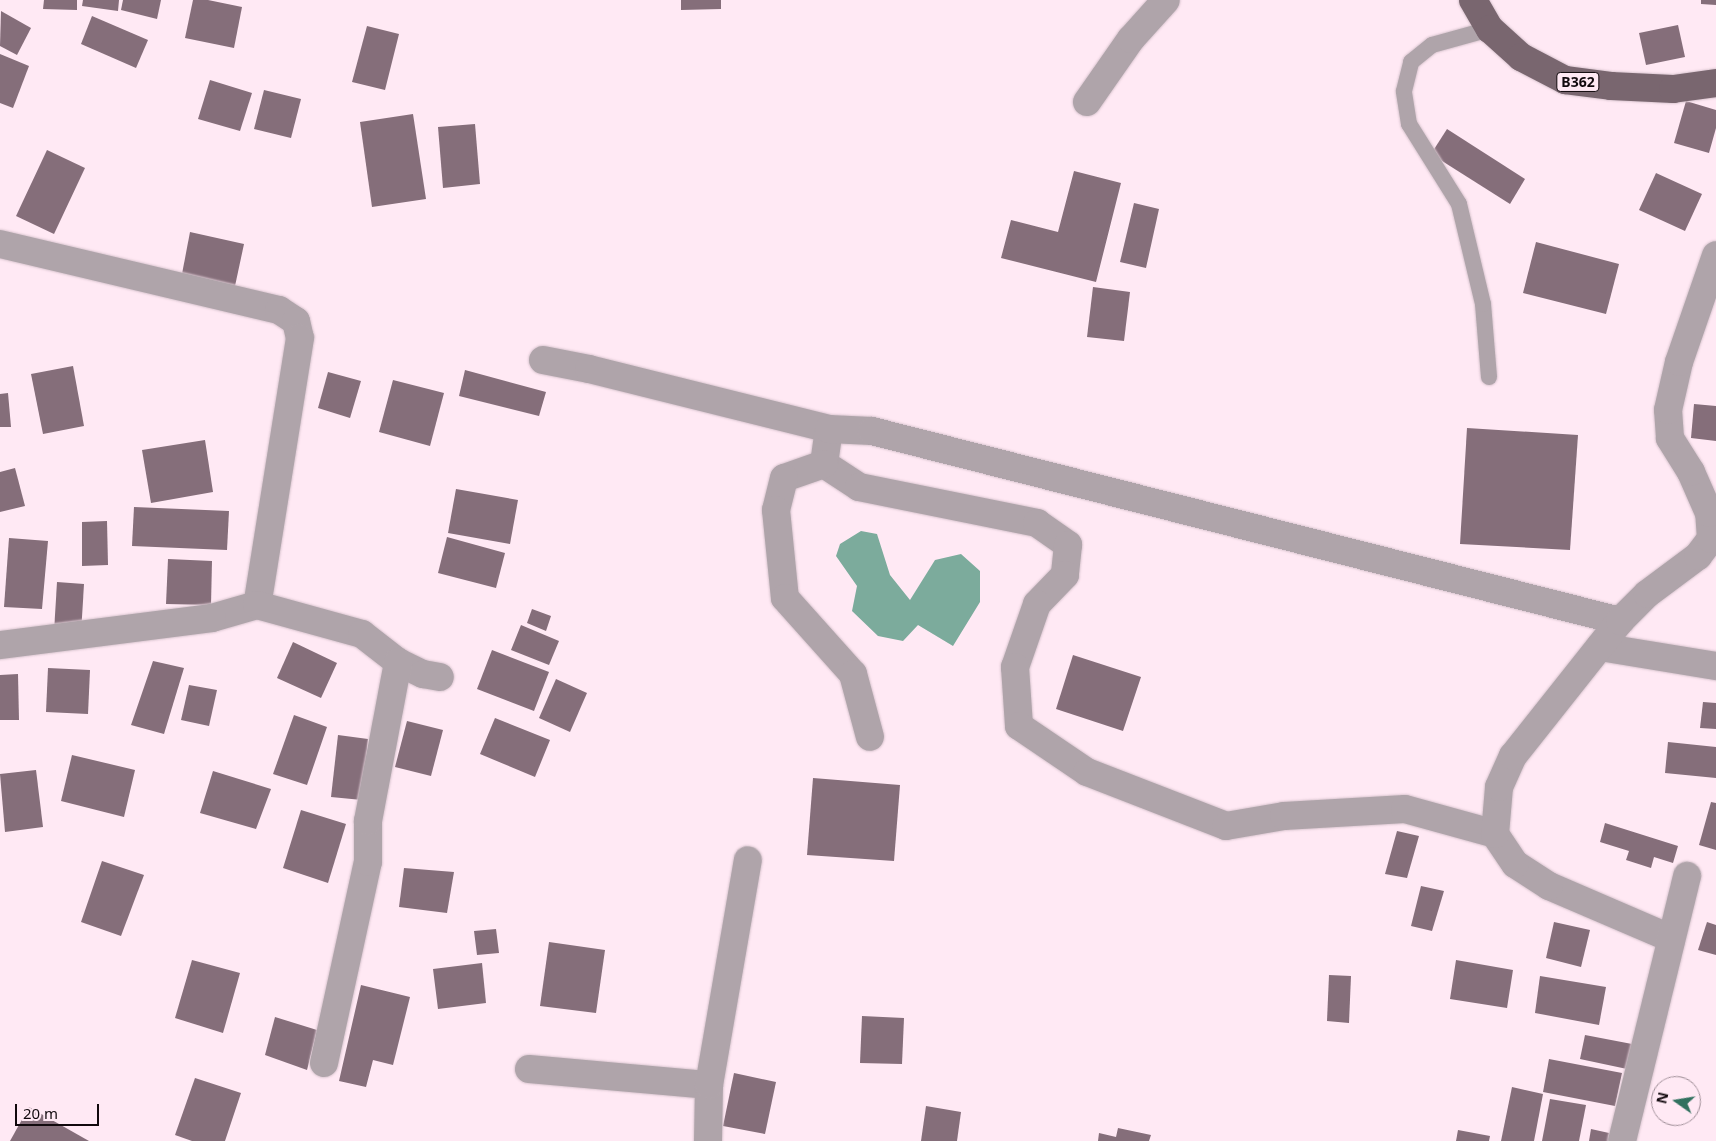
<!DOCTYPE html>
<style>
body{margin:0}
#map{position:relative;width:1716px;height:1141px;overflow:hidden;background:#ffe9f4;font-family:"Noto Sans",sans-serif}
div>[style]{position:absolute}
.water>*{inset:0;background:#7cab9c}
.building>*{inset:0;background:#856e7a}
.roads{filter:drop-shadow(0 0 1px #d9c5cf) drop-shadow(0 0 1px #d9c5cf)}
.lane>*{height:16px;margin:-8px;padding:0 8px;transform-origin:8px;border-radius:8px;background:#afa4aa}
.street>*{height:28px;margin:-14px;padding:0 14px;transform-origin:14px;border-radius:14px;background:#afa4aa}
.primary>*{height:28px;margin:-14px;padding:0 14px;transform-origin:14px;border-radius:14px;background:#79666f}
span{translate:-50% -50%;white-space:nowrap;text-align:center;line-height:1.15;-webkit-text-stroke:4px #ffe9f4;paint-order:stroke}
.shield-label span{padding:1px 4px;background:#ffe9f4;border:1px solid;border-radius:4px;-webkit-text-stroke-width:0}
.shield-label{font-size:14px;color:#11090d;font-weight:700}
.north{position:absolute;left:1651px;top:1076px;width:50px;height:50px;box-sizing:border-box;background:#ffe9f4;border:1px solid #a08f98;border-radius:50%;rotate:283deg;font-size:14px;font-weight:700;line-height:20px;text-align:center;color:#11090d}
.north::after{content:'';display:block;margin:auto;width:18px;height:22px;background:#31715f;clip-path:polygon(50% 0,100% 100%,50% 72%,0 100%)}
.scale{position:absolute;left:15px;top:1104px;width:84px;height:22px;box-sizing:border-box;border:2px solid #11090d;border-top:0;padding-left:6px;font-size:15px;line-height:18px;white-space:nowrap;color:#11090d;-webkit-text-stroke:4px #ffe9f4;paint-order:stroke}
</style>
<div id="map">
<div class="water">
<div style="clip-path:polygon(861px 531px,877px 534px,890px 575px,910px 600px,935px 560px,961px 554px,980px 571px,980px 602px,953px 646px,918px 625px,903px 641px,878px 636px,852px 611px,857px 586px,836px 556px,840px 544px)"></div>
</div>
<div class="building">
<div style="clip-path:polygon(44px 0,77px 0,77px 10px,43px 9px)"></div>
<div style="clip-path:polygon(83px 0,119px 0,118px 11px,82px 6px)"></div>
<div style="clip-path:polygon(123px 0,161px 0,157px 19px,121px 10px)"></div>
<div style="clip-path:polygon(193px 0,208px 0,242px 7px,234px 48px,185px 38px)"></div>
<div style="clip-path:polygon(681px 0,721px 0,721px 9px,681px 10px)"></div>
<div style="clip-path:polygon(1701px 0,1716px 0,1716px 5px,1701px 4px)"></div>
<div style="clip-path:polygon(1px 11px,31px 28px,17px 55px,0 46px)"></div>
<div style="clip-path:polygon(92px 16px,148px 40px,136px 68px,81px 44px)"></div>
<div style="clip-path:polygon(1678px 25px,1685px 57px,1646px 65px,1639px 33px)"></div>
<div style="clip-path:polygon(367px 26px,399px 34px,385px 90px,352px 82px)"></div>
<div style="clip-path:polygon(0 54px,29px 66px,13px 108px,0 103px)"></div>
<div style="clip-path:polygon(210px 80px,252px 93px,240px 131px,198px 119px)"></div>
<div style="clip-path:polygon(264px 90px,301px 99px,291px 138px,254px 129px)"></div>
<div style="clip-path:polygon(1686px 101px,1716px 110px,1716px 128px,1709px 153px,1674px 143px)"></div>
<div style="clip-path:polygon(413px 114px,426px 199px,372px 207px,360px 122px)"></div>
<div style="clip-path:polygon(475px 124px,480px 184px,443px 188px,438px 127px)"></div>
<div style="clip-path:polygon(1447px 129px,1525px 179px,1510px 204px,1431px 154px)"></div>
<div style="clip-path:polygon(47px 150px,85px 168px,54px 234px,16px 216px)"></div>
<div style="clip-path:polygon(1074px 171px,1121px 183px,1096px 282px,1001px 258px,1011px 220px,1058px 232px)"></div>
<div style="clip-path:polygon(1656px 173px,1702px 194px,1685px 231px,1639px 210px)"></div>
<div style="clip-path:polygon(1134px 203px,1159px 209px,1146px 268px,1120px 262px)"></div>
<div style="clip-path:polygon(190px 232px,244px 244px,235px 286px,182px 274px)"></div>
<div style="clip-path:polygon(1536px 242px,1619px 264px,1606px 314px,1523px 293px)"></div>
<div style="clip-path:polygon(1093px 287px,1130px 292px,1124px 341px,1087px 337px)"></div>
<div style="clip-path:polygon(73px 366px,84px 426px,43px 434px,31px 374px)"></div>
<div style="clip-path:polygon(465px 370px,546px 392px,539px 416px,459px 396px)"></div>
<div style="clip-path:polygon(328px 372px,361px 381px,350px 418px,318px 408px)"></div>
<div style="clip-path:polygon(393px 380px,444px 393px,430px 446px,379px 432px)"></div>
<div style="clip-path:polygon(8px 393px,11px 427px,0 427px,0 394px)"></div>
<div style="clip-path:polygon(1694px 404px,1716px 406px,1716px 441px,1691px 438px)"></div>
<div style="clip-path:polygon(1467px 428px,1578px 435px,1570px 550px,1460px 544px)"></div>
<div style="clip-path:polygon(205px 440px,213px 492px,151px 503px,142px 450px)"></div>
<div style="clip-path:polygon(15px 468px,25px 506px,0 512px,0 472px)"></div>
<div style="clip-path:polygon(456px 489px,518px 500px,510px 544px,448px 533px)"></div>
<div style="clip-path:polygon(134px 507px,229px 511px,227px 550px,132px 546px)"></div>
<div style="clip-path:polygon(107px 521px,108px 565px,82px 566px,82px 522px)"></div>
<div style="clip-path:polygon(447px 537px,505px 553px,496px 588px,438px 573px)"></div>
<div style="clip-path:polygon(9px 538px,48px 541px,42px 609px,4px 607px)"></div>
<div style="clip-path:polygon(168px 559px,212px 561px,211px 605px,166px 604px)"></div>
<div style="clip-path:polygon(57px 582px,84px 584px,81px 634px,54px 632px)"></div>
<div style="clip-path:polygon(532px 609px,551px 616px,546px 631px,527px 623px)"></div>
<div style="clip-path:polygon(521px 625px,559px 641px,549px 665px,511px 650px)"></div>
<div style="clip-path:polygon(293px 642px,337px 663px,321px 698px,277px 678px)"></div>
<div style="clip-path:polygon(492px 650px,549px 672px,534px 711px,477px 689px)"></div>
<div style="clip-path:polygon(1073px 655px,1141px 677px,1123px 731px,1056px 709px)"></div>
<div style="clip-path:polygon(153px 661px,184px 668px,164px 734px,131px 725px)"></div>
<div style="clip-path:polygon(48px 668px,90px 670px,88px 714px,46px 712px)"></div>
<div style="clip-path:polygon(18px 674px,19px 720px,0 720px,0 675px)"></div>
<div style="clip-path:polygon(556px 679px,587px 693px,570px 732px,539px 718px)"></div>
<div style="clip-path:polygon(189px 685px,217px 690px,209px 726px,181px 720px)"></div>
<div style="clip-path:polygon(1703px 702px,1716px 703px,1716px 729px,1700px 728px)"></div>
<div style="clip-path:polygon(294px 715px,327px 727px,307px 785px,273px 774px)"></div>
<div style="clip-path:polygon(495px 718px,550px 740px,535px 777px,480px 754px)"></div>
<div style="clip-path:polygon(407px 721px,443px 730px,431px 776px,395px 767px)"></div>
<div style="clip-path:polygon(338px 735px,368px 739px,362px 800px,331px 797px)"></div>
<div style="clip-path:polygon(1668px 742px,1716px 747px,1716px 778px,1665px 773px)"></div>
<div style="clip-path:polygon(72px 755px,135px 770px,124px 817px,61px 801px)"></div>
<div style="clip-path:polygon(36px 770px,43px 827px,5px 832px,0 774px)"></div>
<div style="clip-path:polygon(213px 771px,271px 789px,256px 829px,200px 813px)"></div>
<div style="clip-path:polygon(813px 778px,900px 785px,894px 861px,807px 855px)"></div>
<div style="clip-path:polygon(1711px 802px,1716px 803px,1716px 850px,1699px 845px)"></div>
<div style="clip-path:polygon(301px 810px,346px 824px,328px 883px,283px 868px)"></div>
<div style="clip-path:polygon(1605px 823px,1678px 846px,1673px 863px,1654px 857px,1651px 868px,1626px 860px,1629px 851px,1600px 842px)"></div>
<div style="clip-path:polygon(1397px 831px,1419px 836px,1407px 878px,1385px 874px)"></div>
<div style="clip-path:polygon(102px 861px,144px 875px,121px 936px,81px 922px)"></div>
<div style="clip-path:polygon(404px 868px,454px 872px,447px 913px,399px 907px)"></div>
<div style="clip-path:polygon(1421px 886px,1444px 891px,1432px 931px,1411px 926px)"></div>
<div style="clip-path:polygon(1554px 922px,1590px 930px,1581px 967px,1546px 958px)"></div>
<div style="clip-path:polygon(1707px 922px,1716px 925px,1716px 955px,1698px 950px)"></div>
<div style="clip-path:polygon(496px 929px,499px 953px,477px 955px,474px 931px)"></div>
<div style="clip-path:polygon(549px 942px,605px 950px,596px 1013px,540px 1006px)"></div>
<div style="clip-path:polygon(192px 960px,240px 973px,223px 1033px,175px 1018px)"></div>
<div style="clip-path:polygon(1456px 960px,1513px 970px,1507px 1008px,1450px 999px)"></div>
<div style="clip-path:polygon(482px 963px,486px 1003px,438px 1009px,433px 969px)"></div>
<div style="clip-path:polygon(1329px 975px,1351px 976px,1349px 1023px,1327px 1021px)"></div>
<div style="clip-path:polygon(1540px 976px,1606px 987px,1599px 1025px,1535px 1013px)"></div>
<div style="clip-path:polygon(361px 985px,410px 997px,393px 1065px,373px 1060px,366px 1087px,339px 1081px)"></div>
<div style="clip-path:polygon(862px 1016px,904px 1018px,902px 1064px,860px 1063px)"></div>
<div style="clip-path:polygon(275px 1017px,317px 1030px,307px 1070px,265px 1055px)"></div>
<div style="clip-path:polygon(1585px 1035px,1632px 1044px,1627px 1069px,1580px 1059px)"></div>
<div style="clip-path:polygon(1549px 1059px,1622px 1073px,1615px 1106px,1543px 1092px)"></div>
<div style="clip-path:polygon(734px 1073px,776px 1082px,765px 1134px,723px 1126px)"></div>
<div style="clip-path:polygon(195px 1078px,241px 1093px,225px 1141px,192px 1141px,175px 1135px)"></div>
<div style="clip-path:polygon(1512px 1087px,1543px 1094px,1534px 1141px,1501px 1141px)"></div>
<div style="clip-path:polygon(1550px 1099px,1586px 1105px,1579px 1141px,1542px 1141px)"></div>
<div style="clip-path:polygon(926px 1106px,961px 1112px,957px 1141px,921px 1141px)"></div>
<div style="clip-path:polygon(29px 1107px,89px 1141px,10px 1141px)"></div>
<div style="clip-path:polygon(1118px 1128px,1151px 1135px,1149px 1141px,1098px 1141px,1099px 1133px,1116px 1137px)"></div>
<div style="clip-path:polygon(1591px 1129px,1609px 1133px,1608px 1141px,1589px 1141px)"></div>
<div style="clip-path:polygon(1458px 1130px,1490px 1136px,1489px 1141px,1456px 1141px)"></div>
</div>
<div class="roads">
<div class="lane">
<div style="left:1489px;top:377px;width:73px;rotate:-94.7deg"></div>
<div style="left:1483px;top:304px;width:103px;rotate:-103.5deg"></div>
<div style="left:1459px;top:204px;width:94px;rotate:-122deg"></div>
<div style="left:1409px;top:124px;width:33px;rotate:-99deg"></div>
<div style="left:1404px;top:91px;width:30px;rotate:-76deg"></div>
<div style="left:1411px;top:62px;width:27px;rotate:-39deg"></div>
<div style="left:1432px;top:45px;width:60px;rotate:-15.4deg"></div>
</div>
<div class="street">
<div style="left:1087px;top:102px;width:77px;rotate:-55.1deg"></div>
<div style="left:1131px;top:39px;width:52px;rotate:-48.1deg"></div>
<div style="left:0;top:244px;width:287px;rotate:13.3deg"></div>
<div style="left:279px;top:310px;width:20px;rotate:33deg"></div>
<div style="left:296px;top:321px;width:17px;rotate:77deg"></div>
<div style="left:300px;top:338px;width:270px;rotate:99.1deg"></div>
<div style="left:257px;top:605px;width:47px;rotate:163.9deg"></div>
<div style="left:212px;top:618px;width:214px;rotate:172.7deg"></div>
<div style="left:543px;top:360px;width:47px;rotate:11.1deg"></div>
<div style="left:589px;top:369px;width:247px;rotate:14deg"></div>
<div style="left:824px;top:464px;width:42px;rotate:33.3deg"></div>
<div style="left:859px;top:487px;width:182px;rotate:11.4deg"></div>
<div style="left:1037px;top:523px;width:38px;rotate:35deg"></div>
<div style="left:1068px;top:545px;width:30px;rotate:96deg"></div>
<div style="left:1065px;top:575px;width:40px;rotate:134deg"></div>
<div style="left:1037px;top:604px;width:67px;rotate:109.2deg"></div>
<div style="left:1015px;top:667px;width:59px;rotate:86.1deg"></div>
<div style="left:1019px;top:726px;width:82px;rotate:34.1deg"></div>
<div style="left:1087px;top:772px;width:149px;rotate:21.2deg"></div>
<div style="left:1226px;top:826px;width:59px;rotate:-9.8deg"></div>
<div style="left:1284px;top:816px;width:121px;rotate:-3.3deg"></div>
<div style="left:1405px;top:809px;width:93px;rotate:15.5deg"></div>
<div style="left:824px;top:464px;width:35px;rotate:-82deg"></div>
<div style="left:829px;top:429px;width:43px;rotate:2.7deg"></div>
<div style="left:872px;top:431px;width:772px;rotate:14.25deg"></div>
<div style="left:824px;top:464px;width:42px;rotate:160.7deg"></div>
<div style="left:784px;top:478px;width:33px;rotate:104deg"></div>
<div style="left:776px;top:510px;width:88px;rotate:84.2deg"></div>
<div style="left:785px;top:598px;width:102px;rotate:48.2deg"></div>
<div style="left:853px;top:674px;width:65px;rotate:74.9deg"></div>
<div style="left:257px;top:605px;width:109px;rotate:15.4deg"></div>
<div style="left:362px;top:634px;width:46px;rotate:37.9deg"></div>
<div style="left:398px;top:662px;width:28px;rotate:26deg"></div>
<div style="left:423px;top:674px;width:17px;rotate:10deg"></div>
<div style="left:1600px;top:647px;width:118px;rotate:9.3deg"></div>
<div style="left:1670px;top:938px;width:132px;rotate:-156.7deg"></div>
<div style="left:1549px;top:886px;width:40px;rotate:-147.1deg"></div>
<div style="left:1515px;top:864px;width:36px;rotate:-124deg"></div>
<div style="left:1495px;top:834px;width:47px;rotate:-85.1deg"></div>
<div style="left:1499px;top:787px;width:34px;rotate:-66deg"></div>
<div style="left:1513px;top:756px;width:172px;rotate:-51.6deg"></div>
<div style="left:1620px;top:621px;width:38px;rotate:-45deg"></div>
<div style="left:1647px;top:594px;width:64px;rotate:-36.7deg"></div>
<div style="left:1698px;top:556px;width:21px;rotate:-53deg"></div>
<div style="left:1711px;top:539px;width:26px;rotate:-94deg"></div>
<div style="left:1709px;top:513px;width:45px;rotate:-113.7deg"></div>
<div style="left:1691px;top:472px;width:40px;rotate:-122deg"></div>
<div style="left:1670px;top:438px;width:28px;rotate:-94deg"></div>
<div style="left:1668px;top:410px;width:49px;rotate:-77.1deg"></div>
<div style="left:1679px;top:362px;width:113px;rotate:-70.9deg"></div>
<div style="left:324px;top:1063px;width:206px;rotate:-77.7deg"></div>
<div style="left:368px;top:862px;width:41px;rotate:-90deg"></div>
<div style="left:368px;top:821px;width:162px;rotate:-79.3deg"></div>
<div style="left:529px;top:1069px;width:181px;rotate:5.1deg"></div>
<div style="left:708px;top:1141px;width:56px;rotate:-89deg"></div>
<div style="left:709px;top:1085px;width:228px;rotate:-80.2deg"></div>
<div style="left:1622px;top:1141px;width:273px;rotate:-76.2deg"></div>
</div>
<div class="primary">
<div style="left:1473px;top:0;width:34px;rotate:60deg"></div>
<div style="left:1490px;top:29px;width:42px;rotate:42.1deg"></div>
<div style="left:1521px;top:57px;width:50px;rotate:27.6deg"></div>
<div style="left:1565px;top:80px;width:46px;rotate:7.4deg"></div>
<div style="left:1611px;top:86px;width:62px;rotate:2.8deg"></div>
<div style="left:1673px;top:89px;width:43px;rotate:-7.9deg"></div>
</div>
</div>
<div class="shield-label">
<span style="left:1578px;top:82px">B362</span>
</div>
<div class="north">N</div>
<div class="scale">20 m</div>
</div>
